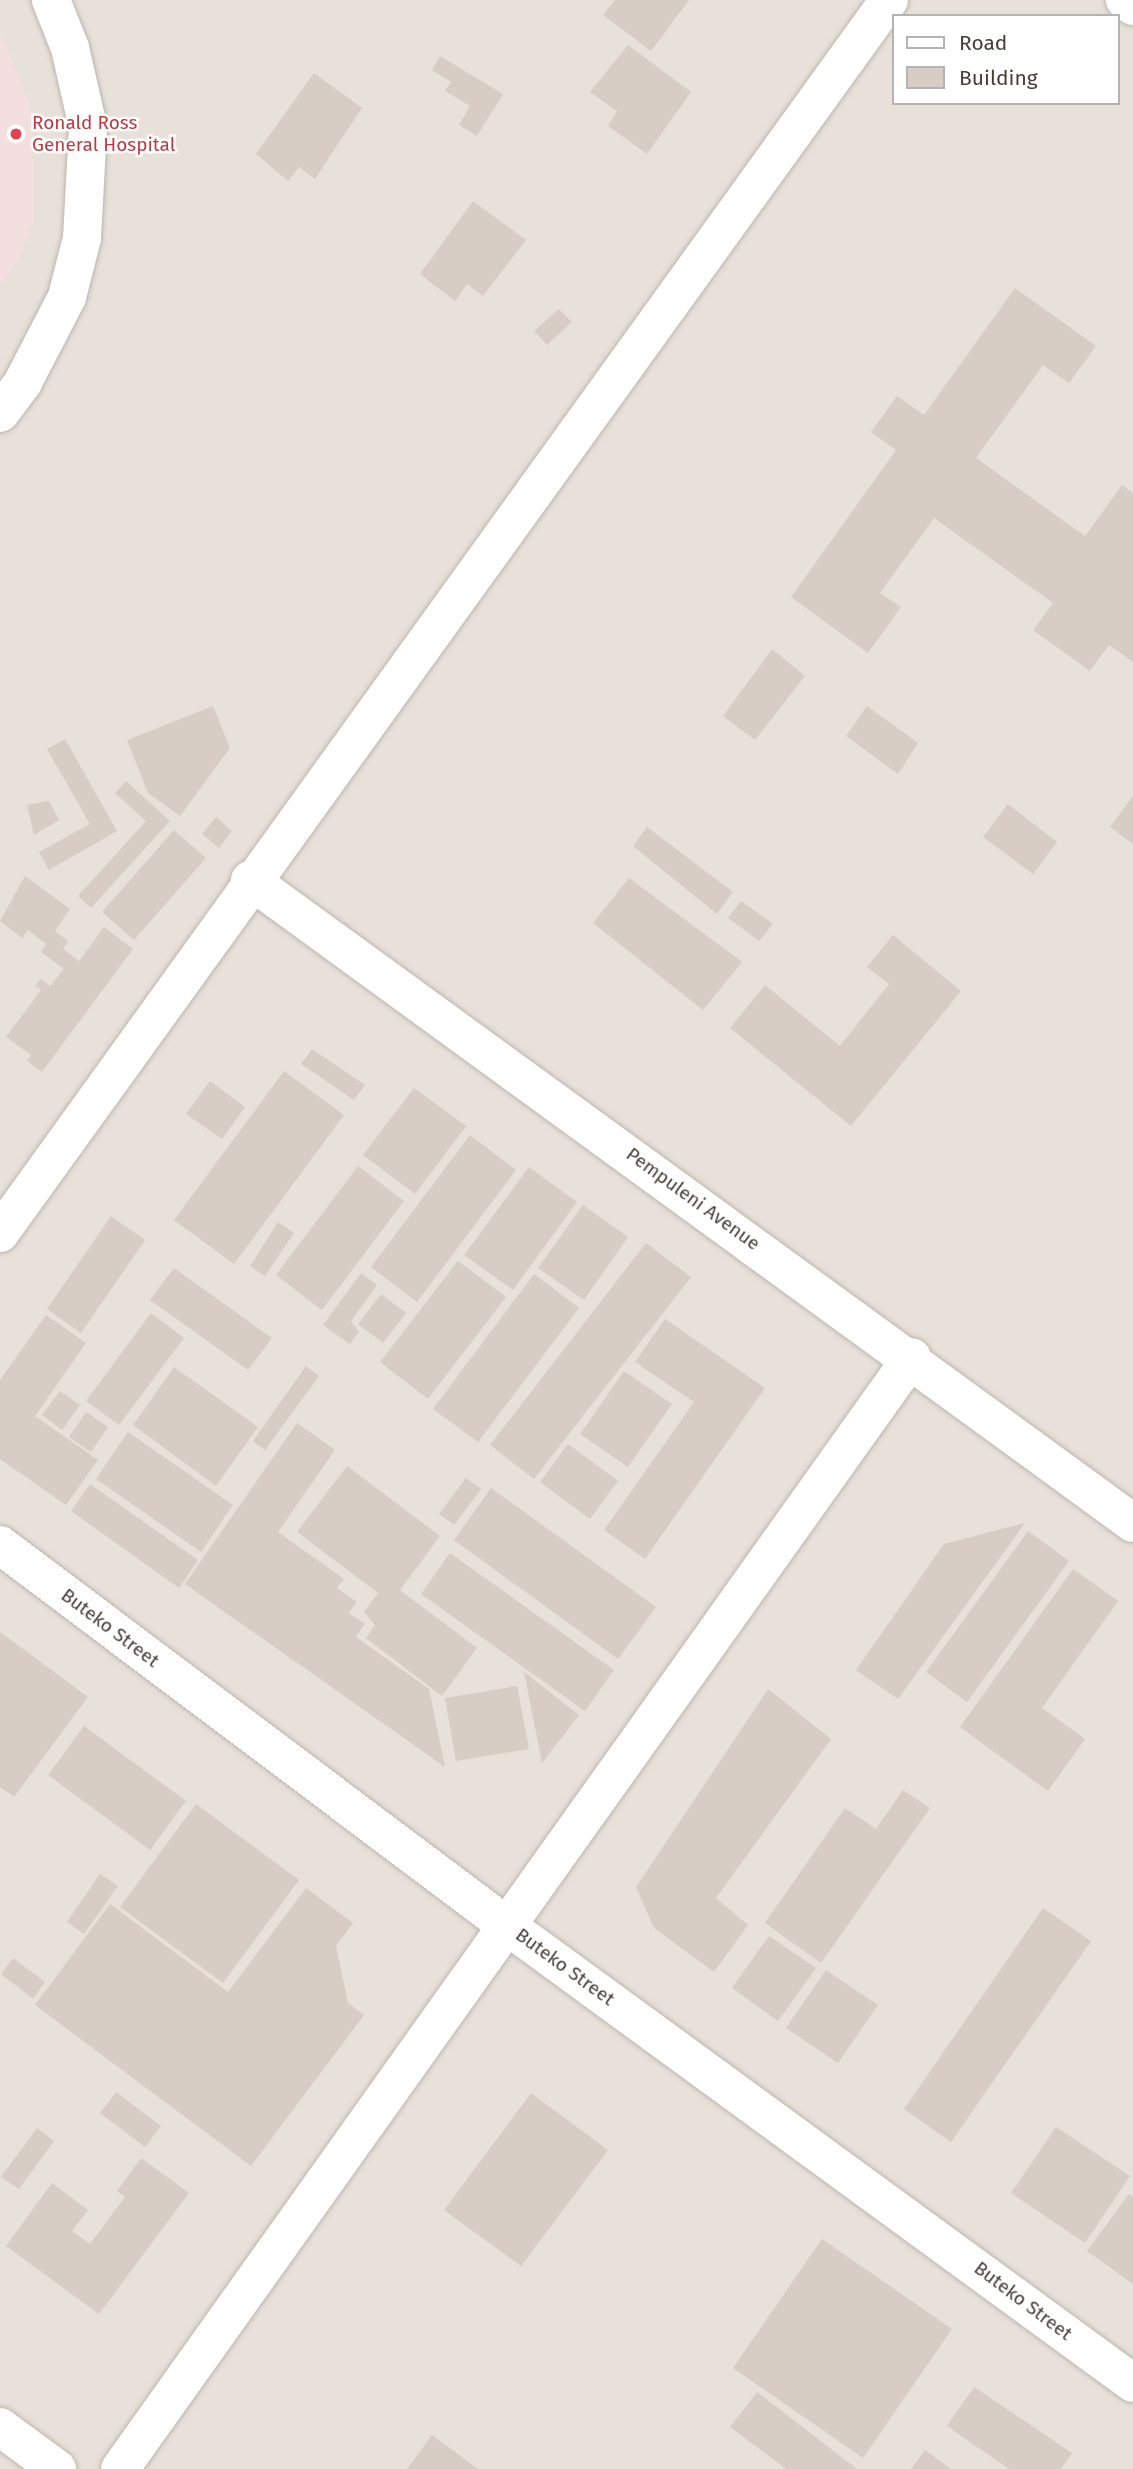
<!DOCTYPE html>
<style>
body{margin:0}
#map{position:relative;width:1133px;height:2469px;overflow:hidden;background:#f4f0ea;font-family:"Fira Sans",sans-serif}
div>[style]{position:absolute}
.residential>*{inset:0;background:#e7e1d9}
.medical>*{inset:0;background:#f3dfdf}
.building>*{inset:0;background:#d7cdc4}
.roads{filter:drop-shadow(0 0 2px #beb6ad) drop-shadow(0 0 2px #beb6ad)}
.minor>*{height:38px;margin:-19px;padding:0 19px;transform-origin:19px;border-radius:19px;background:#fff}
.dots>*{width:19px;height:19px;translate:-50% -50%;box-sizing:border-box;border:4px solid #fff;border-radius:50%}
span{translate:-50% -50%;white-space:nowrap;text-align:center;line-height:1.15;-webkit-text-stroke:5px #fff;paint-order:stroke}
.health-label{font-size:19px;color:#be3a42}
.left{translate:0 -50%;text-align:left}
.street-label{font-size:19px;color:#474039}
.legend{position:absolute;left:892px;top:14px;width:228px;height:91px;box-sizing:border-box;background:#fff;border:2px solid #b5b3b0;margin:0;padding:9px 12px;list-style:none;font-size:21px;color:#474039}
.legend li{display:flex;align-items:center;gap:14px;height:35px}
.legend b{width:35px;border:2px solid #b5b3b0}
</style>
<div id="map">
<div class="residential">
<div style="clip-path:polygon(evenodd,0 0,1133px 0,1133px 2469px,0 2469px,0 0,893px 16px,1117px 16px,1117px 103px,893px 103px,893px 16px)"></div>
</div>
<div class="medical">
<div style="clip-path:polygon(0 32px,30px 104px,33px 164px,33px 223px,19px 258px,0 285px)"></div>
</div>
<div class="building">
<div style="clip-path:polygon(615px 0,689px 0,651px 51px,603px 15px)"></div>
<div style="clip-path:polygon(628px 45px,691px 92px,647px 154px,608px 126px,617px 111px,590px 92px)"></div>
<div style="clip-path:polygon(440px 56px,503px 94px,477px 136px,459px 125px,470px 106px,445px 91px,451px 82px,432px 70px)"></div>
<div style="clip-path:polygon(314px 73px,362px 108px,315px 179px,299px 167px,288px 181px,256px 154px)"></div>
<div style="clip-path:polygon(473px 201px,526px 240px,483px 296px,467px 284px,455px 301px,420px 274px)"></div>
<div style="clip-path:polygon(1015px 288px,1096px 346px,1069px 383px,1043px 365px,976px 458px,1085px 536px,1122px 485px,1133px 493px,1133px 662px,1109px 645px,1090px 671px,1033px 630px,1053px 603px,934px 518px,880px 593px,901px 607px,868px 653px,791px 597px,896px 450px,871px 432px,897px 396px,924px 415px)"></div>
<div style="clip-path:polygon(559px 309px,572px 322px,547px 345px,534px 331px)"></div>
<div style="clip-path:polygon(772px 649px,805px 676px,755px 740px,723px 716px)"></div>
<div style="clip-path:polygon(213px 706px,230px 748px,180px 816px,148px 793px,127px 740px)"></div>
<div style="clip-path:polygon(867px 706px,918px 743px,898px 774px,846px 736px)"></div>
<div style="clip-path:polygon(65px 739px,117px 831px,49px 870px,39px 852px,90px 824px,47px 749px)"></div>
<div style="clip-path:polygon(126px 781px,170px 821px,91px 908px,78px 896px,146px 821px,115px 793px)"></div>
<div style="clip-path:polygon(1133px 796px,1133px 844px,1110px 827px)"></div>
<div style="clip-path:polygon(49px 801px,59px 820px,34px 835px,27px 805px)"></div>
<div style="clip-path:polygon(1008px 804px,1057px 842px,1033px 874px,983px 837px)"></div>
<div style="clip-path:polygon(216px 817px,232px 831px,219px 848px,202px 834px)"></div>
<div style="clip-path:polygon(647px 827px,733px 892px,717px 914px,633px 846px)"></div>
<div style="clip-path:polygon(174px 830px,206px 858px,134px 940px,102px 912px)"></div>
<div style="clip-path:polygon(25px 876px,70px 909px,55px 931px,68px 941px,63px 949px,79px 961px,104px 927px,133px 949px,42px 1072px,27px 1061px,31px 1055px,6px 1037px,41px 990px,35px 986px,41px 979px,50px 986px,64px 969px,41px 952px,46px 944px,28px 930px,22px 938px,0 921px)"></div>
<div style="clip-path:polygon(629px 878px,742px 962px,703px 1010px,593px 923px)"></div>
<div style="clip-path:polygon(741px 901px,773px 924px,759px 941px,728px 918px)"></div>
<div style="clip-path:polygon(893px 935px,961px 991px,851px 1126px,730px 1028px,765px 985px,840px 1046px,889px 984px,867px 967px)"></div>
<div style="clip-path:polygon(312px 1049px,365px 1085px,354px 1100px,301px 1064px)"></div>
<div style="clip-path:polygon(284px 1071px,344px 1115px,234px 1264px,174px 1220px)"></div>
<div style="clip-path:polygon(210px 1081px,245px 1107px,222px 1139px,186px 1114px)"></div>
<div style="clip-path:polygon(414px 1088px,466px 1126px,415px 1194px,363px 1155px)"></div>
<div style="clip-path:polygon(470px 1135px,516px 1170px,417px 1302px,371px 1267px)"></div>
<div style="clip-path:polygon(358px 1166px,404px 1201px,322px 1310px,276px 1275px)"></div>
<div style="clip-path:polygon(529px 1167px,577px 1202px,513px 1290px,464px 1255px)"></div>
<div style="clip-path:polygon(583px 1205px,628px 1237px,584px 1300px,538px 1268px)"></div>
<div style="clip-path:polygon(111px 1216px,145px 1240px,81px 1333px,47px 1309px)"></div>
<div style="clip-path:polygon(278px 1222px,294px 1233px,265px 1276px,250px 1266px)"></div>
<div style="clip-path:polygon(646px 1243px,691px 1277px,534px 1479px,490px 1445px)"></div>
<div style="clip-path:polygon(458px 1261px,506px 1297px,428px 1399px,380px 1362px)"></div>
<div style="clip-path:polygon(174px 1268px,272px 1338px,248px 1370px,150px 1300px)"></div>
<div style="clip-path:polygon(361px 1273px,377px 1285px,351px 1321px,359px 1332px,350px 1344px,323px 1325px)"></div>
<div style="clip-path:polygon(534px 1274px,579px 1308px,478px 1442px,433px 1409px)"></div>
<div style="clip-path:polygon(381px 1294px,406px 1313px,383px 1343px,358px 1324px)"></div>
<div style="clip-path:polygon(151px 1313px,184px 1338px,119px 1425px,86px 1401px)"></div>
<div style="clip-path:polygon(46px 1315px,86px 1343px,35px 1416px,98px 1460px,66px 1505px,0 1459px,0 1380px)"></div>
<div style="clip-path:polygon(665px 1319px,765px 1388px,645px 1559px,604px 1530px,694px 1402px,635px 1362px)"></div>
<div style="clip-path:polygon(306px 1366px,319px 1376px,265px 1450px,253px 1441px)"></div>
<div style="clip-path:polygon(174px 1367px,258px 1427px,216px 1486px,133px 1425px)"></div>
<div style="clip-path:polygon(624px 1371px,672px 1404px,628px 1467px,580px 1434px)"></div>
<div style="clip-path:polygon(60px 1391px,80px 1405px,62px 1430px,42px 1415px)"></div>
<div style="clip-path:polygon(86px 1412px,108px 1427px,91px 1452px,69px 1437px)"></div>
<div style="clip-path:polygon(297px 1423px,335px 1450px,278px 1532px,344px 1579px,337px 1588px,357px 1602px,349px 1613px,365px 1624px,356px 1637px,429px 1689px,445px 1767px,185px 1584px)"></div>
<div style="clip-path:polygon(128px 1432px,233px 1505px,201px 1552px,96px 1479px)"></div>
<div style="clip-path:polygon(568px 1444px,618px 1481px,590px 1519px,540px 1482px)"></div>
<div style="clip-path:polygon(347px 1466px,440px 1536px,400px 1590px,477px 1648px,442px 1696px,366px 1638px,375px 1625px,364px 1612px,378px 1593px,297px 1532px)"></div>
<div style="clip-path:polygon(466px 1478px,481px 1489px,454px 1525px,439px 1514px)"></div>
<div style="clip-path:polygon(90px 1484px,198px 1560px,179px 1588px,71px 1511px)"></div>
<div style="clip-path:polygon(491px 1488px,656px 1607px,618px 1659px,454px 1540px)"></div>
<div style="clip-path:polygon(1025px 1523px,898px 1699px,856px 1670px,944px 1544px)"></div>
<div style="clip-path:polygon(1028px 1531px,1069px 1561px,967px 1702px,926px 1672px)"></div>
<div style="clip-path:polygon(450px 1553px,614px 1670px,585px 1711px,421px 1594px)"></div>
<div style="clip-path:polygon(1073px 1569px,1118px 1601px,1042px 1708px,1085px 1739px,1048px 1791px,960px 1727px)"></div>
<div style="clip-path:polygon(0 1632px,88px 1697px,14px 1797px,0 1787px)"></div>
<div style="clip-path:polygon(524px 1672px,579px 1715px,542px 1763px)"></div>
<div style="clip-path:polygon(517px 1686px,529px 1749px,456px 1761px,445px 1698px)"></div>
<div style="clip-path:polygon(768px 1689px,831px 1739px,716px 1898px,748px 1925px,714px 1972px,654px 1928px,636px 1887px)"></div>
<div style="clip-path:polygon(84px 1726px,186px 1801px,150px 1850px,48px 1775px)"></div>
<div style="clip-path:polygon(903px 1790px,930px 1808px,821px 1963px,765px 1923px,845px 1808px,876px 1829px)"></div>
<div style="clip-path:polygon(196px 1804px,299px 1880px,223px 1983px,120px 1907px)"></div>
<div style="clip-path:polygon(100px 1874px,118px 1886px,84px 1934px,67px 1922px)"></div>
<div style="clip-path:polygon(306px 1888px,353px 1923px,336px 1946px,348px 2003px,364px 2015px,251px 2166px,35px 2005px,110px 1904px,228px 1992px)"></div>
<div style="clip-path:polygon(1043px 1908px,1091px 1941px,951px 2142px,904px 2109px)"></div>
<div style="clip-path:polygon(769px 1936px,816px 1968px,778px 2021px,732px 1988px)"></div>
<div style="clip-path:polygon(13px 1958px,45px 1982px,33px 1999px,1px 1974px)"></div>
<div style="clip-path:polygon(826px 1970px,878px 2005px,838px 2063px,786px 2028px)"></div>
<div style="clip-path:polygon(116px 2092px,161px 2126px,145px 2147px,100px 2113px)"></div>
<div style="clip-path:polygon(531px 2093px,608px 2150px,521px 2266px,444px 2210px)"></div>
<div style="clip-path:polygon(1056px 2127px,1130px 2176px,1085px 2243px,1011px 2193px)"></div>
<div style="clip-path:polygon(37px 2128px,54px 2141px,19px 2189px,1px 2177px)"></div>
<div style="clip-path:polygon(141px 2158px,189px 2193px,99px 2314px,6px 2246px,52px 2183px,88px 2210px,72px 2231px,90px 2244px,125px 2197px,117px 2191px)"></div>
<div style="clip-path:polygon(1129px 2194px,1133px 2197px,1133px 2284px,1087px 2251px)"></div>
<div style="clip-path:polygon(822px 2239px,952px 2329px,863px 2458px,733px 2368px)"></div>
<div style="clip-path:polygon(974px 2387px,1072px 2453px,1061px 2469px,1009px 2469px,947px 2426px)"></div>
<div style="clip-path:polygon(757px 2392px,857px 2469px,786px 2469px,730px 2427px)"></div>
<div style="clip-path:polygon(432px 2435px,478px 2469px,407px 2469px)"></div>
<div style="clip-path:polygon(925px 2450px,951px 2469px,911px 2469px)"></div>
</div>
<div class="roads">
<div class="minor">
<div style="left:1125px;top:0;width:10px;rotate:37deg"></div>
<div style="left:0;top:413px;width:39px;rotate:-53deg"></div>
<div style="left:23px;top:382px;width:96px;rotate:-62.6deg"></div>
<div style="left:67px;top:297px;width:61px;rotate:-75.7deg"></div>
<div style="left:82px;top:238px;width:111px;rotate:-86.9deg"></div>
<div style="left:88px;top:127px;width:81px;rotate:-102.8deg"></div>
<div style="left:70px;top:48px;width:52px;rotate:-111.6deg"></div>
<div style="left:250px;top:880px;width:1092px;rotate:36.06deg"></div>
<div style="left:0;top:1233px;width:1520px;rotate:-54.21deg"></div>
<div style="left:0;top:1545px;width:633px;rotate:36.91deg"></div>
<div style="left:506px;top:1925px;width:776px;rotate:36.15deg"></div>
<div style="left:0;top:2427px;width:71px;rotate:36.4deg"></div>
<div style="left:120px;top:2469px;width:1365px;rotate:-54.54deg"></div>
</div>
</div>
<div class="dots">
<div style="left:16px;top:134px;background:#e0444e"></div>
</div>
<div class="health-label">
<span class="left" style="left:32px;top:134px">Ronald Ross<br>General Hospital</span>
</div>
<div class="street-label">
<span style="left:693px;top:1199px;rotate:36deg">Pempuleni Avenue</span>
<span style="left:110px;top:1628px;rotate:37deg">Buteko Street</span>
<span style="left:565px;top:1967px;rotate:36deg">Buteko Street</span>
<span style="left:1023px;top:2301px;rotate:37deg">Buteko Street</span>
</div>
<ul class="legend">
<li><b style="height:9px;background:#fff"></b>Road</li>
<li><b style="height:19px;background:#d7cdc4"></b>Building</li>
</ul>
</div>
